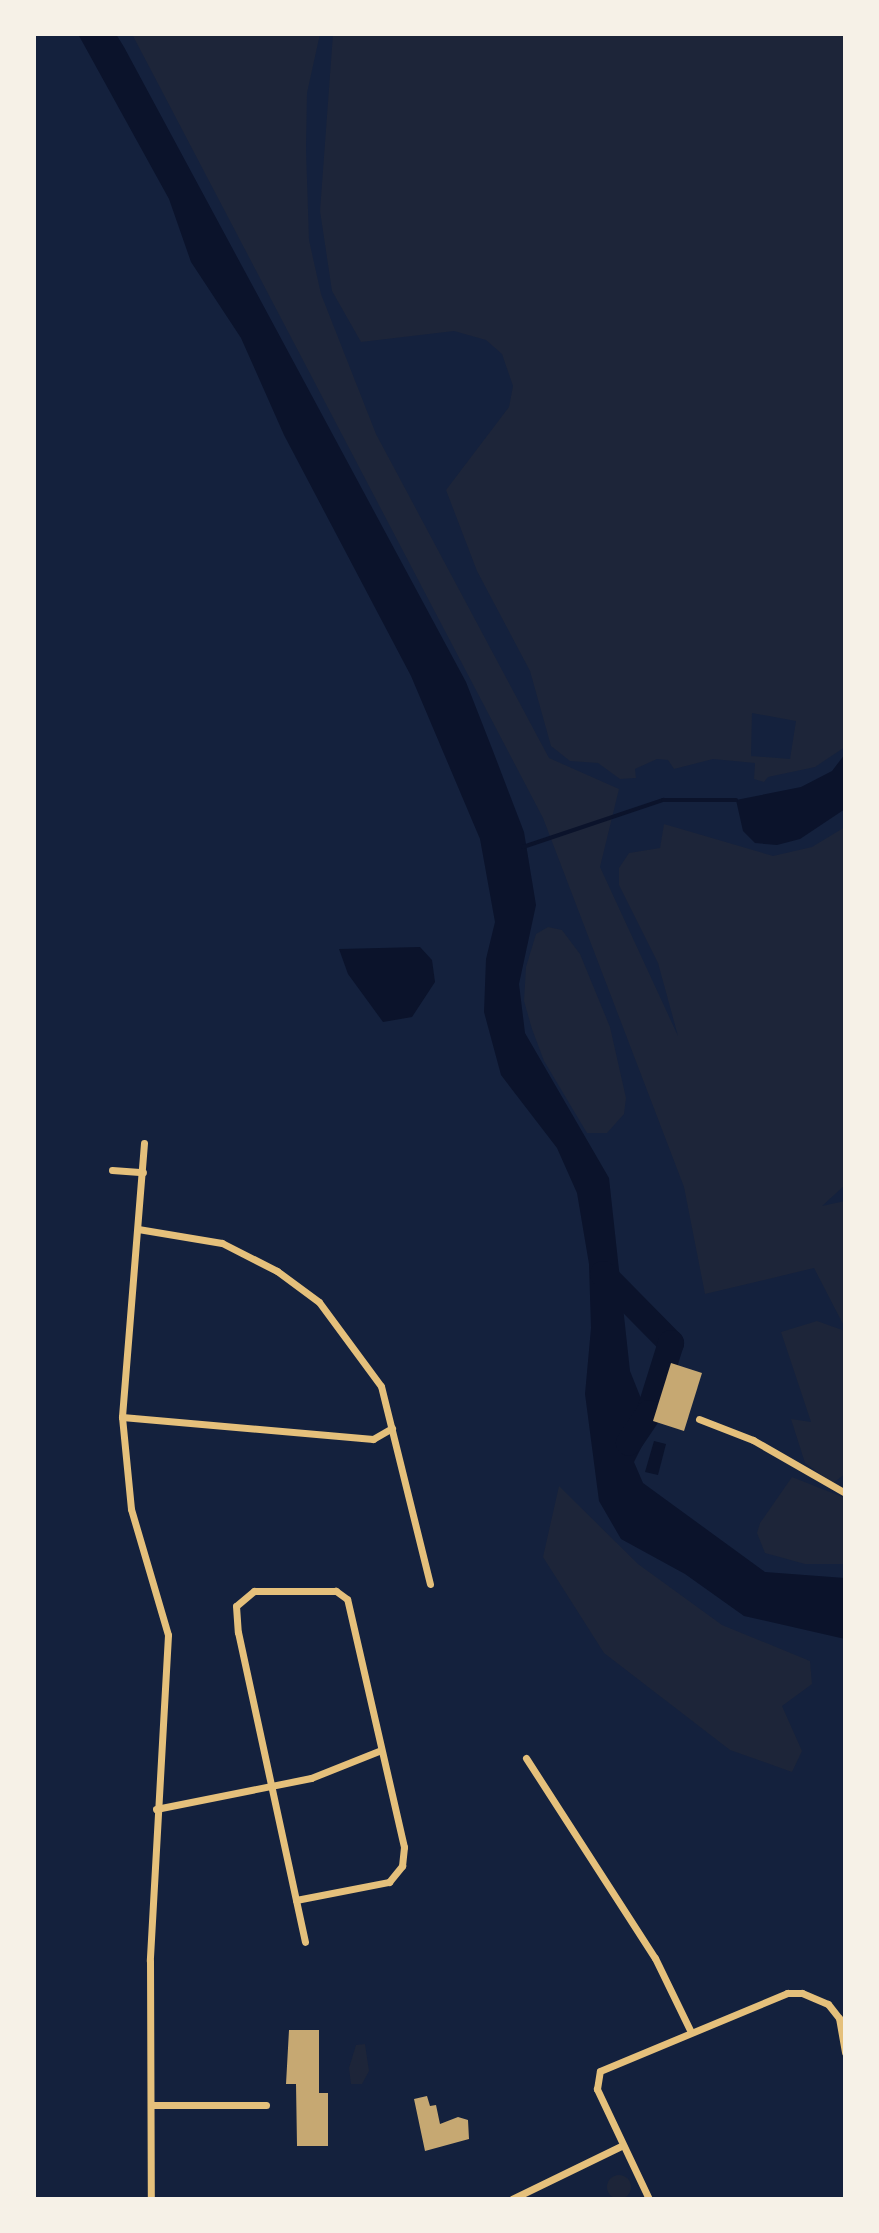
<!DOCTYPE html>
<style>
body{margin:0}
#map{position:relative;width:879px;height:2233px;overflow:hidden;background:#14213d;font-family:Inter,sans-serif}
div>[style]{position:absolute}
.green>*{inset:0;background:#1d2539}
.round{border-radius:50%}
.water>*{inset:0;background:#0b132b}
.stream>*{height:4px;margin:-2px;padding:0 2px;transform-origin:2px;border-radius:2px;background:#0b132b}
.river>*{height:26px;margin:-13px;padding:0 13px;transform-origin:13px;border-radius:13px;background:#0b132b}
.building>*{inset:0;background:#c6a872}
.minor>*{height:7px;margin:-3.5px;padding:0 3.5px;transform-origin:3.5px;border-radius:3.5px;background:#e5c07b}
span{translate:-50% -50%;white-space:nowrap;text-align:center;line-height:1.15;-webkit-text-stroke:8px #f6f1e7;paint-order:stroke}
.frame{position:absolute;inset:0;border:36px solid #f6f1e7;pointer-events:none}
</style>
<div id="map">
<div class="green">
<div style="clip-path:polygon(132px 34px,320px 34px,307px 93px,306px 149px,309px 240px,321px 294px,376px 434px,549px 758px,619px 789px,600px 867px,678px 1036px,658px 963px,619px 885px,619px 868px,629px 853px,660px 848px,664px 824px,773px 856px,812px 847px,845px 827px,845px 1185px,822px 1206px,845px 1201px,845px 1328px,814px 1268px,705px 1294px,684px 1187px,543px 818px)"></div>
<div style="clip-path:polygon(evenodd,333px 34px,845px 34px,845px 747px,815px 767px,768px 777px,764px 782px,754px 779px,755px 763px,713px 759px,674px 769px,668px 760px,657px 759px,635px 769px,636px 778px,620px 779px,598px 763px,570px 761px,551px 746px,530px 671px,477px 571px,446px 490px,509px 407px,513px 386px,502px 354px,486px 340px,454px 331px,361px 342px,332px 291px,320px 211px,333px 34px,752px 713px,796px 721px,790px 759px,751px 756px,752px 713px)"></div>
<div style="clip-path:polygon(548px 927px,562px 930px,580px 954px,610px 1027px,626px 1098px,624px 1114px,607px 1133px,587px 1133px,544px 1061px,532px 1029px,524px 1001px,526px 967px,536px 934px)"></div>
<div style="clip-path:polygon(817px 1321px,845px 1331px,845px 1474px,833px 1483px,805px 1463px,791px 1419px,811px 1422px,781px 1332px)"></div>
<div style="clip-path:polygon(792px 1477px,845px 1498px,845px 1564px,805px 1564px,765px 1553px,757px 1533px,760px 1523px)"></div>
<div style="clip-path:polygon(559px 1486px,638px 1564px,722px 1625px,810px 1661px,812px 1684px,782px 1706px,802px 1751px,792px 1772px,730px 1750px,604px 1653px,543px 1557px)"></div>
<div style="clip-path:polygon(365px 2044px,369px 2071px,362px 2084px,351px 2084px,349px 2068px,356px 2045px)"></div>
<div class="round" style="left:607px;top:2175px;width:24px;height:24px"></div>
</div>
<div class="water">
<div style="clip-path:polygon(78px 34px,116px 34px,124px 47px,466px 682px,493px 751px,524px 832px,536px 905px,519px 984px,525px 1033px,609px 1178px,630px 1371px,652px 1426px,634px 1462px,643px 1483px,765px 1572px,845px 1578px,845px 1639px,744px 1616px,685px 1574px,621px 1539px,599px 1501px,585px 1394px,591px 1328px,589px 1264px,577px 1193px,557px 1148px,501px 1075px,484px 1012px,486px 959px,495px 922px,480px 839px,411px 676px,284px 435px,241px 338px,191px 262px,169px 199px)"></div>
<div style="clip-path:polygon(845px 754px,845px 809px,800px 839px,777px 845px,755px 843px,743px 831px,736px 800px,801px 787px,832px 771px)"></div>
<div style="clip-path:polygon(420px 947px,432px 960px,435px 982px,412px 1017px,383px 1022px,348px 974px,339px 949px)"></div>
<div style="clip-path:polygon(654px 1441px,666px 1444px,658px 1475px,645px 1472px)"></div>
</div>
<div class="stream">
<div style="left:523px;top:847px;width:148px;rotate:-18.6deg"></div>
<div style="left:663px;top:800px;width:73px"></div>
</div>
<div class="river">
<div style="left:603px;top:1274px;width:97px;rotate:45.4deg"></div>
<div style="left:671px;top:1343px;width:73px;rotate:107.4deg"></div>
<div style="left:649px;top:1413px;width:36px;rotate:124deg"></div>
</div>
<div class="building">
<div style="clip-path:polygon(671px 1363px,702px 1373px,684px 1431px,653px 1421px)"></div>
<div style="clip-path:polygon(289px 2030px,319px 2030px,319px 2093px,328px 2093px,328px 2146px,297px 2146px,296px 2084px,286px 2084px)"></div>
<div style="clip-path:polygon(427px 2096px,430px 2106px,436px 2105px,440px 2124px,458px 2117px,468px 2120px,469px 2139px,425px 2151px,414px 2099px)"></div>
</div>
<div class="minor">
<div style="left:144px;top:1143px;width:275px;rotate:94.6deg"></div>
<div style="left:122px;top:1417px;width:92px;rotate:84.4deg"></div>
<div style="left:131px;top:1509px;width:131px;rotate:73.6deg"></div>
<div style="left:168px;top:1635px;width:326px;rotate:93.2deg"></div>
<div style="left:150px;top:1961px;width:238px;rotate:89.8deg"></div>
<div style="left:112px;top:1170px;width:31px;rotate:4deg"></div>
<div style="left:138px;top:1229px;width:85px;rotate:9.5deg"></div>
<div style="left:222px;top:1243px;width:62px;rotate:27deg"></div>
<div style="left:277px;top:1271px;width:52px;rotate:36.4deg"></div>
<div style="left:319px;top:1302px;width:104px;rotate:53.6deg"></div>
<div style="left:381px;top:1386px;width:204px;rotate:76.1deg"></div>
<div style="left:122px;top:1417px;width:252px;rotate:5deg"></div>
<div style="left:373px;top:1439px;width:22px;rotate:-30deg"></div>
<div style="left:699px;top:1419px;width:58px;rotate:21.3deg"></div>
<div style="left:753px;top:1440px;width:106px;rotate:29.9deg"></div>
<div style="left:526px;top:1758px;width:238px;rotate:57.2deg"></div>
<div style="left:655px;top:1958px;width:82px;rotate:64.1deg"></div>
<div style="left:156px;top:1809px;width:158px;rotate:-11.3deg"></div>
<div style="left:311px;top:1778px;width:75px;rotate:-21.8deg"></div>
<div style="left:296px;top:1900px;width:95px;rotate:-11deg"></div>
<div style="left:389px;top:1882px;width:21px;rotate:-51deg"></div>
<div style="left:402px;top:1866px;width:19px;rotate:-84deg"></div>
<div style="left:404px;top:1847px;width:254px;rotate:-102.9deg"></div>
<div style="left:347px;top:1599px;width:14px;rotate:-144deg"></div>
<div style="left:336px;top:1591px;width:82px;rotate:180deg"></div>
<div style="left:254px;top:1591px;width:23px;rotate:140deg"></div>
<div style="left:236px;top:1606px;width:26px;rotate:86deg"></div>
<div style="left:238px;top:1632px;width:317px;rotate:77.8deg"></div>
<div style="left:151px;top:2105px;width:115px"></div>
<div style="left:512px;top:2199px;width:123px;rotate:-25.9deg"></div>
<div style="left:649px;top:2199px;width:122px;rotate:-115.3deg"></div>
<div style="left:597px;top:2089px;width:18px;rotate:-81deg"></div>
<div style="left:600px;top:2071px;width:203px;rotate:-22.6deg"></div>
<div style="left:787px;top:1993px;width:15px"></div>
<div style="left:802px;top:1993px;width:28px;rotate:23deg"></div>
<div style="left:828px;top:2004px;width:18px;rotate:52deg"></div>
<div style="left:839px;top:2018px;width:35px;rotate:80deg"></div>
</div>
<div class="frame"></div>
</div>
